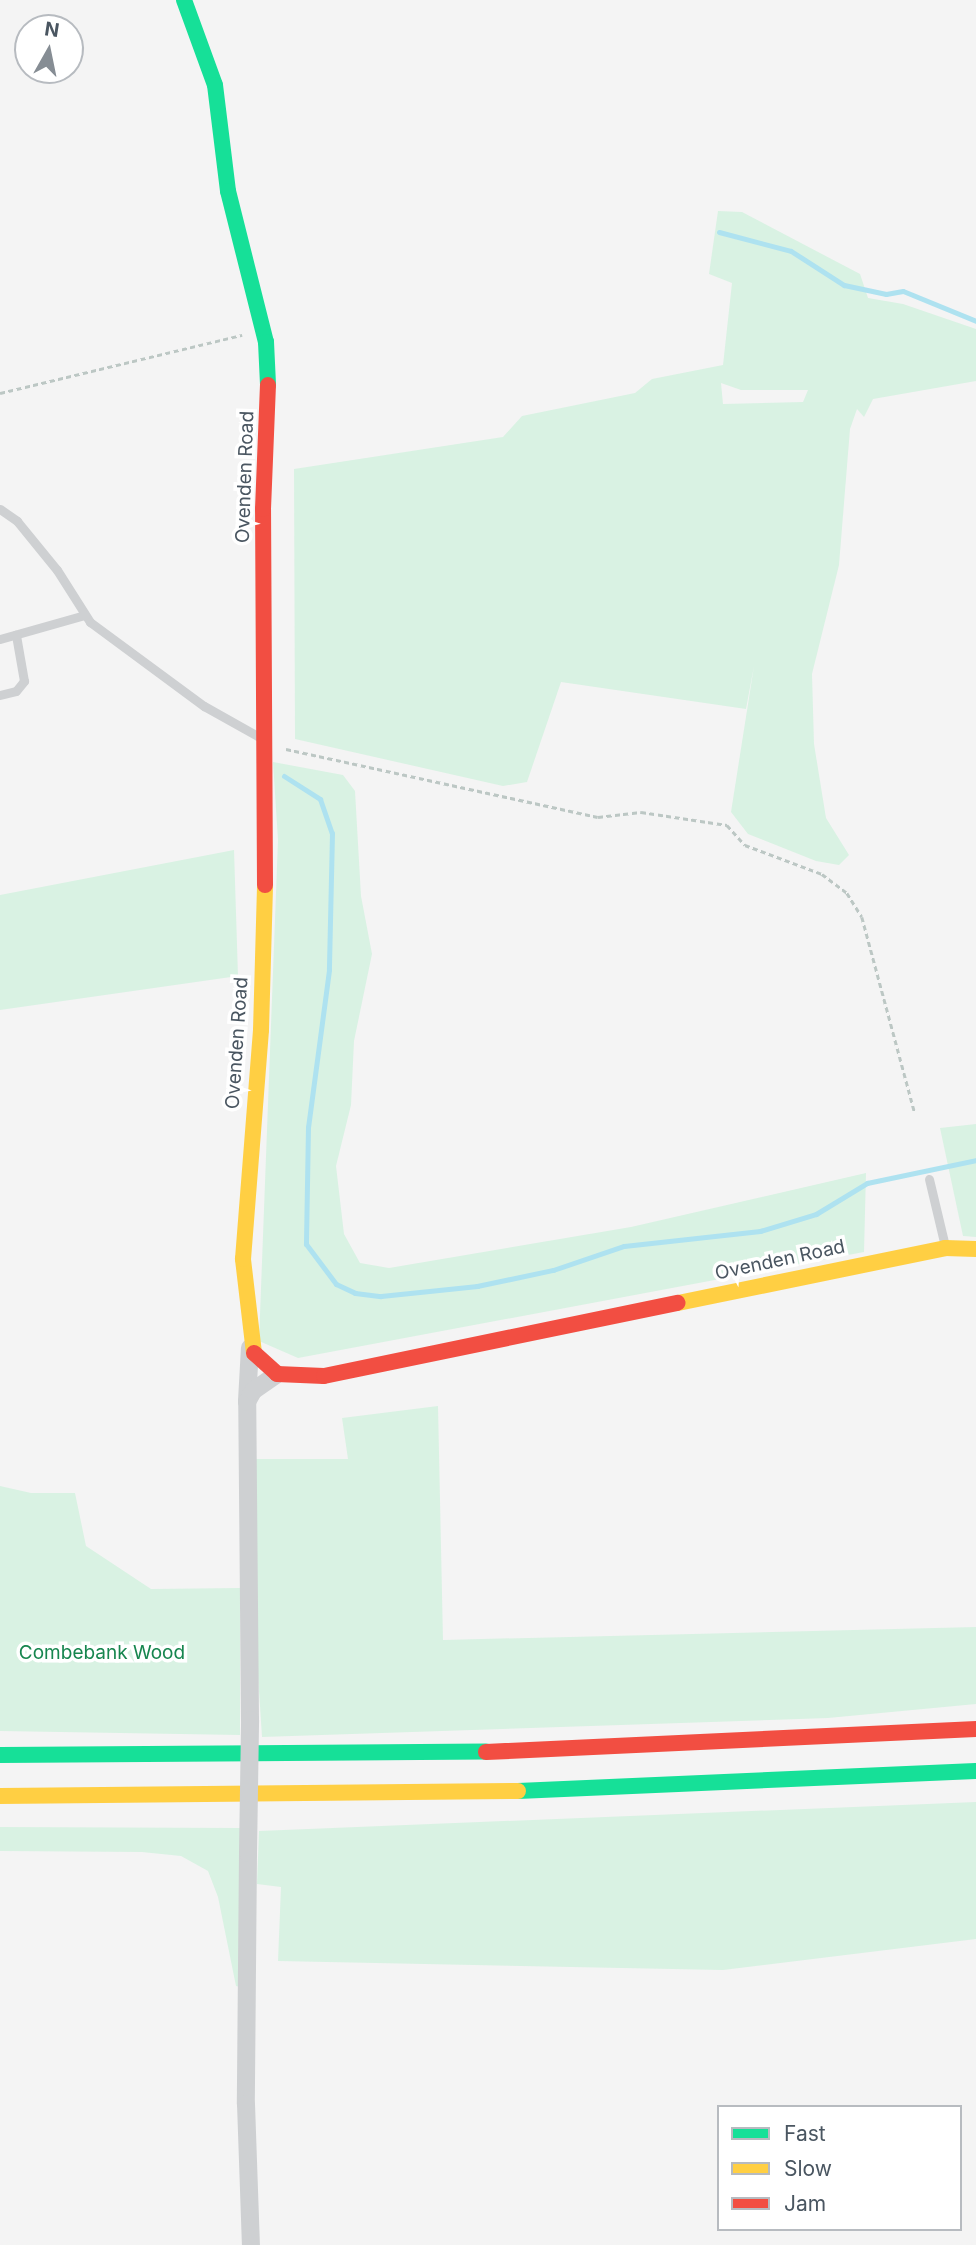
<!DOCTYPE html>
<style>
body{margin:0}
#map{position:relative;width:976px;height:2245px;overflow:hidden;background:#f4f4f4;font-family:Inter,sans-serif}
div>[style]{position:absolute}
.green>*{inset:0;background:#d9f2e3}
.stream>*{height:5px;margin:-2.5px;padding:0 2.5px;transform-origin:2.5px;border-radius:2.5px;background:#aee2f0}
.path>*{height:2.5px;margin-top:-1.25px;transform-origin:0;background:repeating-linear-gradient(90deg,#bcc7c4 0 5px,transparent 0 8.5px)}
.lane>*{height:9px;margin:-4.5px;padding:0 4.5px;transform-origin:4.5px;border-radius:4.5px;background:#ced0d2}
.street>*{height:18px;margin:-9px;padding:0 9px;transform-origin:9px;border-radius:9px;background:#ced0d2}
.fast>*{height:16px;margin:-8px;padding:0 8px;transform-origin:8px;border-radius:8px;background:#16e098}
.slow>*{height:16px;margin:-8px;padding:0 8px;transform-origin:8px;border-radius:8px;background:#ffcf43}
.jam>*{height:16px;margin:-8px;padding:0 8px;transform-origin:8px;border-radius:8px;background:#f24e42}
.street-bridge>*{height:18px;margin:-9px;padding:0 9px;transform-origin:9px;border-radius:9px;background:#ced0d2}
span{translate:-50% -50%;white-space:nowrap;text-align:center;line-height:1.15;-webkit-text-stroke:7px #fff;paint-order:stroke}
.street-label{font-size:19px;color:#4a5661}
.park-label{font-size:19px;color:#17864f}
.legend{position:absolute;left:717px;top:2105px;width:245px;height:126px;box-sizing:border-box;background:#fff;border:2px solid #b7bbc0;margin:0;padding:9px 12px;list-style:none;font-size:21px;color:#4a5661}
.legend li{display:flex;align-items:center;gap:14px;height:35px}
.legend b{width:35px;border:2px solid #b7bbc0}
.north{position:absolute;left:14px;top:14px;width:70px;height:70px;box-sizing:border-box;background:#fff;border:2px solid #b7bbc0;border-radius:50%;rotate:9deg;font-size:19px;font-weight:700;line-height:28px;text-align:center;color:#4a5661}
.north::after{content:'';display:block;margin:auto;width:24px;height:32px;background:#868d94;clip-path:polygon(50% 0,100% 100%,50% 72%,0 100%)}
</style>
<div id="map">
<div class="green">
<div style="clip-path:polygon(evenodd,718px 211px,742px 212px,860px 274px,868px 298px,903px 304px,976px 329px,976px 381px,873px 399px,864px 417px,857px 409px,850px 429px,839px 565px,812px 674px,814px 744px,826px 818px,849px 855px,839px 865px,816px 861px,748px 834px,731px 812px,754px 666px,746px 709px,561px 682px,527px 782px,503px 786px,295px 739px,294px 469px,503px 437px,522px 416px,635px 393px,652px 379px,723px 365px,732px 283px,709px 274px,718px 211px,721px 383px,741px 390px,808px 390px,803px 402px,723px 404px,721px 383px)"></div>
<div style="clip-path:polygon(273px 762px,343px 775px,355px 791px,361px 896px,372px 954px,354px 1041px,351px 1105px,336px 1166px,344px 1234px,360px 1263px,389px 1268px,631px 1227px,866px 1173px,864px 1252px,298px 1358px,259px 1341px,278px 840px)"></div>
<div style="clip-path:polygon(234px 850px,238px 976px,0 1010px,0 895px)"></div>
<div style="clip-path:polygon(976px 1124px,976px 1237px,963px 1236px,940px 1128px)"></div>
<div style="clip-path:polygon(438px 1406px,443px 1640px,976px 1627px,976px 1704px,828px 1718px,262px 1737px,256px 1645px,256px 1459px,348px 1459px,342px 1418px)"></div>
<div style="clip-path:polygon(0 1486px,31px 1493px,75px 1493px,86px 1546px,151px 1589px,240px 1588px,240px 1735px,0 1731px)"></div>
<div style="clip-path:polygon(976px 1802px,976px 1939px,723px 1970px,278px 1961px,281px 1887px,257px 1884px,259px 1831px)"></div>
<div style="clip-path:polygon(0 1827px,240px 1828px,240px 1987px,236px 1986px,218px 1897px,208px 1871px,181px 1856px,142px 1852px,0 1851px)"></div>
</div>
<div class="stream">
<div style="left:719px;top:232px;width:74px;rotate:14.8deg"></div>
<div style="left:791px;top:251px;width:63px;rotate:32.7deg"></div>
<div style="left:844px;top:285px;width:43px;rotate:12.1deg"></div>
<div style="left:886px;top:294px;width:17px;rotate:-10deg"></div>
<div style="left:903px;top:291px;width:79px;rotate:22.3deg"></div>
<div style="left:284px;top:776px;width:43px;rotate:32.6deg"></div>
<div style="left:320px;top:799px;width:36px;rotate:71deg"></div>
<div style="left:332px;top:833px;width:137px;rotate:91.3deg"></div>
<div style="left:329px;top:970px;width:158px;rotate:97.6deg"></div>
<div style="left:308px;top:1127px;width:117px;rotate:91deg"></div>
<div style="left:306px;top:1244px;width:50px;rotate:53.1deg"></div>
<div style="left:336px;top:1284px;width:21px;rotate:25deg"></div>
<div style="left:355px;top:1293px;width:26px;rotate:7deg"></div>
<div style="left:381px;top:1296px;width:97px;rotate:-5.9deg"></div>
<div style="left:477px;top:1286px;width:78px;rotate:-11.9deg"></div>
<div style="left:553px;top:1270px;width:75px;rotate:-18.7deg"></div>
<div style="left:624px;top:1246px;width:137px;rotate:-6.3deg"></div>
<div style="left:760px;top:1231px;width:59px;rotate:-16.9deg"></div>
<div style="left:816px;top:1214px;width:60px;rotate:-31.3deg"></div>
<div style="left:867px;top:1183px;width:111px;rotate:-11.9deg"></div>
</div>
<div class="path">
<div style="left:0;top:393px;width:249px;rotate:-13.5deg"></div>
<div style="left:286px;top:749px;width:319px;rotate:12.3deg"></div>
<div style="left:598px;top:817px;width:43px;rotate:-6.6deg"></div>
<div style="left:641px;top:812px;width:87px;rotate:8.6deg"></div>
<div style="left:727px;top:825px;width:27px;rotate:48deg"></div>
<div style="left:745px;top:845px;width:82px;rotate:20.6deg"></div>
<div style="left:822px;top:874px;width:31px;rotate:37deg"></div>
<div style="left:847px;top:893px;width:28px;rotate:58deg"></div>
<div style="left:862px;top:917px;width:203px;rotate:74.9deg"></div>
</div>
<div class="lane">
<div style="left:0;top:509px;width:21px;rotate:35deg"></div>
<div style="left:17px;top:521px;width:63px;rotate:50.8deg"></div>
<div style="left:57px;top:570px;width:62px;rotate:57.6deg"></div>
<div style="left:90px;top:622px;width:142px;rotate:36.4deg"></div>
<div style="left:204px;top:706px;width:65px;rotate:29.3deg"></div>
<div style="left:0;top:639px;width:88px;rotate:-15.8deg"></div>
<div style="left:0;top:695px;width:16px;rotate:-14deg"></div>
<div style="left:16px;top:691px;width:13px;rotate:-51deg"></div>
<div style="left:24px;top:681px;width:47px;rotate:-99.9deg"></div>
<div style="left:929px;top:1179px;width:69px;rotate:76.6deg"></div>
</div>
<div class="street">
<div style="left:247px;top:1401px;width:53px;rotate:-86.8deg"></div>
<div style="left:250px;top:1720px;width:318px;rotate:-90.5deg"></div>
<div style="left:247px;top:1402px;width:13px;rotate:-61deg"></div>
<div style="left:253px;top:1391px;width:29px;rotate:-35deg"></div>
<div style="left:248px;top:1853px;width:251px;rotate:90.5deg"></div>
<div style="left:246px;top:2104px;width:141px;rotate:88deg"></div>
</div>
<div class="fast">
<div style="left:184px;top:0;width:90px;rotate:70deg"></div>
<div style="left:215px;top:85px;width:107px;rotate:83deg"></div>
<div style="left:228px;top:191px;width:156px;rotate:75.9deg"></div>
<div style="left:266px;top:342px;width:43px;rotate:87.3deg"></div>
<div style="left:0;top:1755px;width:486px;rotate:-0.4deg"></div>
<div style="left:518px;top:1791px;width:458px;rotate:-2.5deg"></div>
</div>
<div class="slow">
<div style="left:678px;top:1303px;width:273px;rotate:-11.6deg"></div>
<div style="left:945px;top:1248px;width:31px;rotate:2deg"></div>
<div style="left:254px;top:1353px;width:95px;rotate:-96.7deg"></div>
<div style="left:243px;top:1259px;width:230px;rotate:-85.5deg"></div>
<div style="left:261px;top:1030px;width:145px;rotate:-88.4deg"></div>
<div style="left:0;top:1796px;width:518px;rotate:-0.55deg"></div>
</div>
<div class="jam">
<div style="left:265px;top:885px;width:376px;rotate:-90.3deg"></div>
<div style="left:263px;top:509px;width:124px;rotate:-87.7deg"></div>
<div style="left:254px;top:1353px;width:31px;rotate:42deg"></div>
<div style="left:277px;top:1374px;width:47px;rotate:2.4deg"></div>
<div style="left:324px;top:1376px;width:361px;rotate:-11.7deg"></div>
<div style="left:486px;top:1752px;width:491px;rotate:-2.7deg"></div>
</div>
<div class="street-bridge">
<div style="left:248px;top:1853px;width:133px;rotate:-89.1deg"></div>
</div>
<div class="street-label">
<span style="left:245px;top:477px;rotate:-88deg">Ovenden Road</span>
<span style="left:237px;top:1043px;rotate:-86deg">Ovenden Road</span>
<span style="left:780px;top:1260px;rotate:-12deg">Ovenden Road</span>
</div>
<div class="park-label">
<span style="left:102px;top:1653px">Combebank Wood</span>
</div>
<ul class="legend">
<li><b style="height:9px;background:#16e098"></b>Fast</li>
<li><b style="height:9px;background:#ffcf43"></b>Slow</li>
<li><b style="height:9px;background:#f24e42"></b>Jam</li>
</ul>
<div class="north">N</div>
</div>
